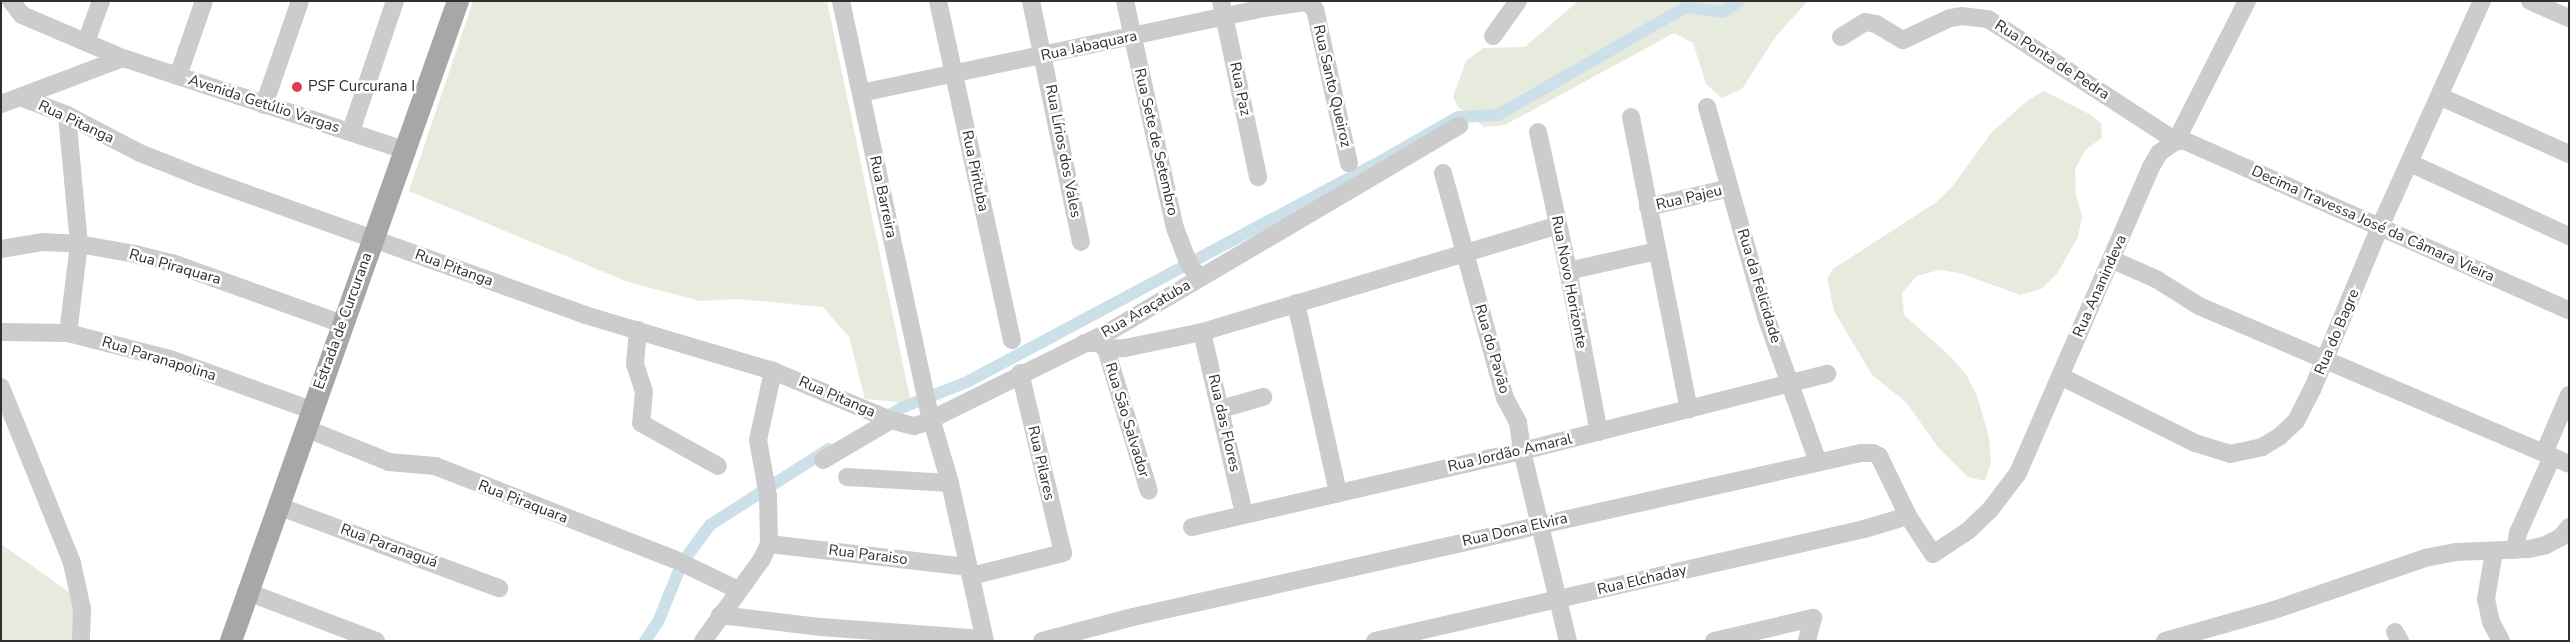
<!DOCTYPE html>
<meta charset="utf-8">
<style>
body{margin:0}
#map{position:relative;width:2570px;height:642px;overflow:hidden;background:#fff;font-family:"Nunito Sans",sans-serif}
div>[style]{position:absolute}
.green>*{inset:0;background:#e6ebde}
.canal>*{height:12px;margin:-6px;padding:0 6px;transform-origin:6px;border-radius:6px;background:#cce0e9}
.minor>*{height:18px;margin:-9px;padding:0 9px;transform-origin:9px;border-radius:9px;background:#ccc}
.major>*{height:22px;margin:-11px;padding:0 11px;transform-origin:11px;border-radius:11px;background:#a7a7a7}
.dots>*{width:14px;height:14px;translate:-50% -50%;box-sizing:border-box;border:2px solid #fff;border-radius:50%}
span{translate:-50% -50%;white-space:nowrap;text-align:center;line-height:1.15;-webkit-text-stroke:5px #fff;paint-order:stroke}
.street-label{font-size:15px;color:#2f2f2f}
.poi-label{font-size:15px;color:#2f2f2f}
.left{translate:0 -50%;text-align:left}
.frame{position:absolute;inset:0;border:2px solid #2f2f2f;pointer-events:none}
</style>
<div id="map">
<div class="green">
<div style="clip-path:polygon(473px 1px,827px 1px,911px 403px,865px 399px,849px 337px,823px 307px,739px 299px,700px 301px,628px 282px,409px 191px)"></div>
<div style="clip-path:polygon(1578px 1px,1808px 1px,1776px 36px,1742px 89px,1722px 98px,1706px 84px,1693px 43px,1674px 33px,1505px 125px,1484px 127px,1458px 107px,1453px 97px,1466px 61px,1483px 48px,1525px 47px)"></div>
<div style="clip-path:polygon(2044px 91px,2091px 115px,2101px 123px,2102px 138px,2085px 150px,2075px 170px,2076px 195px,2082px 216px,2078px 237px,2057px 274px,2041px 289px,2020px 295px,1960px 273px,1939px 270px,1917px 276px,1902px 293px,1904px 315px,1952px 358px,1967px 376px,1977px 396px,1989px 437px,1991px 461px,1985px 481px,1968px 477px,1938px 447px,1906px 402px,1872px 375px,1834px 311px,1827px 278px,1833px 269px,1935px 203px,1952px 187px,1992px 132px,2027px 101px)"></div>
<div style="clip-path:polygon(1px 544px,76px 597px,72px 641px,1px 641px)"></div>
</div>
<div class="canal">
<div style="left:882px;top:420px;width:22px;rotate:-32deg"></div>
<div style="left:901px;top:408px;width:71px;rotate:-21.5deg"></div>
<div style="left:967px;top:382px;width:463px;rotate:-28.1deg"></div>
<div style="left:1376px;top:164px;width:95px;rotate:-29.8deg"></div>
<div style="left:1458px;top:117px;width:40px;rotate:-2.9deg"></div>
<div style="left:1498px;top:115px;width:217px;rotate:-29.9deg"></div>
<div style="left:1686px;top:7px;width:37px;rotate:8deg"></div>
<div style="left:1723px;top:12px;width:19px;rotate:-35deg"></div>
<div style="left:645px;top:641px;width:23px;rotate:-56deg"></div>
<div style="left:658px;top:622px;width:64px;rotate:-67.9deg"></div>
<div style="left:682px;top:563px;width:47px;rotate:-53.6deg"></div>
<div style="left:710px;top:525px;width:141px;rotate:-32.6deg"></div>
</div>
<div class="minor">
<div style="left:11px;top:1px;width:18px;rotate:52deg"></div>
<div style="left:22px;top:15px;width:110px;rotate:23.1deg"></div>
<div style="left:123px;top:58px;width:297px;rotate:18.1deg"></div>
<div style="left:841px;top:1px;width:419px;rotate:77.9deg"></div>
<div style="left:929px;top:411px;width:75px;rotate:73.7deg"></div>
<div style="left:950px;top:483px;width:162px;rotate:77.5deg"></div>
<div style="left:938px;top:1px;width:347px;rotate:77.7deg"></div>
<div style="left:1031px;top:1px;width:246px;rotate:78.3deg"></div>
<div style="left:1125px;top:1px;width:232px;rotate:77.6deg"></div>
<div style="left:1175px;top:228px;width:39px;rotate:69deg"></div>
<div style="left:1189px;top:264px;width:17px;rotate:54deg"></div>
<div style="left:1221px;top:1px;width:180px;rotate:78.1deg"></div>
<div style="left:2530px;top:1px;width:43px;rotate:23.6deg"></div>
<div style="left:1493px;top:36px;width:43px;rotate:-54.5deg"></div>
<div style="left:1841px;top:37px;width:28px;rotate:-32deg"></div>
<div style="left:1865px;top:22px;width:11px;rotate:10deg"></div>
<div style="left:1876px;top:24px;width:31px;rotate:31deg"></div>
<div style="left:1903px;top:40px;width:52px;rotate:-25.1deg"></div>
<div style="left:1950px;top:18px;width:12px;rotate:-9deg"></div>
<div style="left:1962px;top:16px;width:26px;rotate:7deg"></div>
<div style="left:1988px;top:19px;width:224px;rotate:33deg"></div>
<div style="left:2176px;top:141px;width:9px"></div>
<div style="left:2185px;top:141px;width:420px;rotate:23.8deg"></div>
<div style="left:86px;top:42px;width:44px;rotate:-69.9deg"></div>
<div style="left:178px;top:76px;width:79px;rotate:-70.9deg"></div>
<div style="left:861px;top:93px;width:412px;rotate:-11.9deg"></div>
<div style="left:1264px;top:8px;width:42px;rotate:-8.1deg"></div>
<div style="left:1306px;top:2px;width:11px;rotate:38deg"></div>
<div style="left:1315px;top:9px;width:158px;rotate:77.6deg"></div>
<div style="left:2441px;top:97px;width:140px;rotate:24deg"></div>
<div style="left:23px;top:98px;width:47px;rotate:21.1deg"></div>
<div style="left:67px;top:115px;width:82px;rotate:27.5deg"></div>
<div style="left:140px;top:153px;width:68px;rotate:21.6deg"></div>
<div style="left:203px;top:178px;width:406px;rotate:19.7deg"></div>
<div style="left:585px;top:315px;width:196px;rotate:16.6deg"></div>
<div style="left:773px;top:371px;width:128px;rotate:22.6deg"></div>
<div style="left:1px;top:104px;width:130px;rotate:-20.7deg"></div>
<div style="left:264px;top:105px;width:110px;rotate:-70.9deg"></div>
<div style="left:1707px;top:107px;width:218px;rotate:74.3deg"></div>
<div style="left:1766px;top:317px;width:154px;rotate:70.3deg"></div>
<div style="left:67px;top:115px;width:130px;rotate:84.7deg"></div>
<div style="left:79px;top:244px;width:90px;rotate:97deg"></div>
<div style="left:1631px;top:117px;width:298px;rotate:78.8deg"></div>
<div style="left:351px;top:131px;width:137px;rotate:-71.3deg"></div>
<div style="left:1538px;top:132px;width:136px;rotate:77.7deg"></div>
<div style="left:1567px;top:265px;width:170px;rotate:79.2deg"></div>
<div style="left:2410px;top:163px;width:175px;rotate:24.7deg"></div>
<div style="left:1443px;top:173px;width:233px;rotate:74.6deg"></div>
<div style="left:1505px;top:398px;width:27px;rotate:62deg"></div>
<div style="left:1518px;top:422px;width:29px;rotate:82deg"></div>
<div style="left:1522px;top:451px;width:195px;rotate:76.4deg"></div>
<div style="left:1648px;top:207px;width:84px;rotate:-13deg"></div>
<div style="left:1px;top:249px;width:43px;rotate:-9.5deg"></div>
<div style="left:43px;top:242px;width:36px;rotate:3deg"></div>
<div style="left:79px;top:244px;width:57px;rotate:10.1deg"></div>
<div style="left:135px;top:254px;width:38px;rotate:14deg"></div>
<div style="left:172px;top:263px;width:181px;rotate:19.7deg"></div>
<div style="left:2113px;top:260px;width:47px;rotate:23.8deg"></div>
<div style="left:2156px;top:279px;width:51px;rotate:32.1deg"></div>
<div style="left:2199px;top:306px;width:402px;rotate:23.1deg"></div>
<div style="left:1568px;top:271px;width:91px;rotate:-12.7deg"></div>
<div style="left:1296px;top:303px;width:195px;rotate:77.5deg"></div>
<div style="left:638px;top:330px;width:34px;rotate:95deg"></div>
<div style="left:635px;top:364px;width:28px;rotate:72deg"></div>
<div style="left:644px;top:391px;width:32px;rotate:95deg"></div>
<div style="left:641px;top:423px;width:88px;rotate:29.2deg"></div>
<div style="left:1px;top:332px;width:67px;rotate:0.9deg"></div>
<div style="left:68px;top:333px;width:105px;rotate:14.3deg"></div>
<div style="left:170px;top:359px;width:150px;rotate:19.9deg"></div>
<div style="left:1202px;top:332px;width:187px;rotate:77deg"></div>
<div style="left:1084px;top:343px;width:15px"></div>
<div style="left:1099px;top:343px;width:9px;rotate:41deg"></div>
<div style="left:1106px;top:349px;width:19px;rotate:-3deg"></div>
<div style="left:1125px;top:348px;width:79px;rotate:-11.7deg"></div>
<div style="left:1202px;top:332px;width:372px;rotate:-16.7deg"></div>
<div style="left:1106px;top:349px;width:148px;rotate:73.2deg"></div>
<div style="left:2060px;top:376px;width:151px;rotate:26.4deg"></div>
<div style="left:2195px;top:443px;width:37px;rotate:17deg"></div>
<div style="left:2230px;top:454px;width:33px;rotate:-12deg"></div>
<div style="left:2262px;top:447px;width:21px;rotate:-31deg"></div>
<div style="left:2280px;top:436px;width:22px;rotate:-43deg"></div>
<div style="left:2296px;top:421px;width:35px;rotate:-63deg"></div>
<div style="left:2312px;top:390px;width:174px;rotate:-67.4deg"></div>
<div style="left:2379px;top:229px;width:250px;rotate:-65.7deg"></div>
<div style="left:1px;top:387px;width:190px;rotate:68deg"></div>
<div style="left:72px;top:563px;width:47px;rotate:77.7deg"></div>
<div style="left:82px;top:609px;width:32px;rotate:92deg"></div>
<div style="left:1221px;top:409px;width:44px;rotate:-15.9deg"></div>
<div style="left:305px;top:428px;width:91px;rotate:22deg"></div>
<div style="left:389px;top:462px;width:46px;rotate:5deg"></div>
<div style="left:435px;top:466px;width:256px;rotate:21.3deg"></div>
<div style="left:674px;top:559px;width:71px;rotate:25.8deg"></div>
<div style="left:2544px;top:453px;width:63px;rotate:-66.7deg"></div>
<div style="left:823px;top:460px;width:79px;rotate:-30.5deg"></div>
<div style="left:891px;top:420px;width:24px;rotate:15deg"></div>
<div style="left:914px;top:426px;width:10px;rotate:-17deg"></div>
<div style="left:924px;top:423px;width:210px;rotate:-26.3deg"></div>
<div style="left:1112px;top:330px;width:403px;rotate:-30.5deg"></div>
<div style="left:847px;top:477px;width:103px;rotate:3.3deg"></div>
<div style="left:278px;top:506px;width:236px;rotate:20.4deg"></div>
<div style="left:1192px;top:527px;width:339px;rotate:-13deg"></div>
<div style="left:1522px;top:451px;width:315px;rotate:-14.2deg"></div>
<div style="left:769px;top:544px;width:199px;rotate:6.6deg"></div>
<div style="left:2515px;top:550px;width:17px;rotate:-80deg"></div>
<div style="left:2518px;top:533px;width:83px;rotate:-65.9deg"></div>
<div style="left:2494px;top:552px;width:48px;rotate:99.7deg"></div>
<div style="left:2486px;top:599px;width:24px;rotate:78deg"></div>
<div style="left:2491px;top:622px;width:21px;rotate:62deg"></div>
<div style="left:971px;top:576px;width:95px;rotate:-14deg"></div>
<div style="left:1063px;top:553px;width:185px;rotate:-103.4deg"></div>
<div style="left:248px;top:592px;width:137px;rotate:20.9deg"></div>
<div style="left:720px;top:615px;width:102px;rotate:6.8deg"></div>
<div style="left:821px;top:627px;width:163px;rotate:4.2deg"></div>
<div style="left:2395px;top:632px;width:10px;rotate:61deg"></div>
<div style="left:703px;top:641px;width:101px;rotate:-54.3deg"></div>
<div style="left:762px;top:559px;width:17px;rotate:-65deg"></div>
<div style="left:769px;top:544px;width:48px;rotate:-91.2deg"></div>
<div style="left:768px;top:496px;width:57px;rotate:-100.1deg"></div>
<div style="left:758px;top:440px;width:71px;rotate:-77.7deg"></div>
<div style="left:1042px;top:641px;width:94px;rotate:-14.8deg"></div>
<div style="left:1133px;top:617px;width:746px;rotate:-12.7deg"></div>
<div style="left:1861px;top:453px;width:12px"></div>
<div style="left:1873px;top:453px;width:7px;rotate:27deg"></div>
<div style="left:1879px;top:456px;width:67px;rotate:64.2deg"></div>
<div style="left:1908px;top:516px;width:45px;rotate:56.7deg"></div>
<div style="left:1933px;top:554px;width:43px;rotate:-33.7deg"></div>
<div style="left:1969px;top:530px;width:29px;rotate:-44deg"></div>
<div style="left:1990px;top:510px;width:46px;rotate:-52.9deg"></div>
<div style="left:2018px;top:473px;width:334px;rotate:-66.5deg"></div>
<div style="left:2151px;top:167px;width:16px;rotate:-60deg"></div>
<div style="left:2159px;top:153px;width:21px;rotate:-35deg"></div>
<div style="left:2176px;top:141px;width:157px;rotate:-63.1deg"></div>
<div style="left:1375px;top:641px;width:502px;rotate:-12.9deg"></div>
<div style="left:1864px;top:529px;width:46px;rotate:-16.5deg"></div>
<div style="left:1714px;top:641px;width:102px;rotate:-13.1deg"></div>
<div style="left:1813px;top:618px;width:24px;rotate:105deg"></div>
<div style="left:2165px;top:641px;width:113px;rotate:-15.9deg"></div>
<div style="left:2274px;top:610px;width:160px;rotate:-19deg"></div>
<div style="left:2425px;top:558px;width:32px;rotate:-11deg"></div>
<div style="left:2456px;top:552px;width:73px;rotate:-2.4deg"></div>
<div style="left:2529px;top:549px;width:17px;rotate:-13deg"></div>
<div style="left:2546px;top:545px;width:17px;rotate:-28deg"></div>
<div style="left:2561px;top:537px;width:13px;rotate:-51deg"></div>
</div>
<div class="major">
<div style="left:231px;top:641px;width:679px;rotate:-70.47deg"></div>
</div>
<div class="dots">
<div style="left:297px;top:87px;background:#d83f54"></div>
</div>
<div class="street-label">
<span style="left:1089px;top:46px;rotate:-12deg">Rua Jabaquara</span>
<span style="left:2052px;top:60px;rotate:33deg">Rua Ponta de Pedra</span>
<span style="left:1332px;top:86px;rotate:77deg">Rua Santo Queiroz</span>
<span style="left:1240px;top:89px;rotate:78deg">Rua Paz</span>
<span style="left:264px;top:104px;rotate:18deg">Avenida Getúlio Vargas</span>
<span style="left:76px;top:122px;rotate:25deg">Rua Pitanga</span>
<span style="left:1156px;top:142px;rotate:77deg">Rua Sete de Setembro</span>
<span style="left:1063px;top:151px;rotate:79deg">Rua Lírios dos Vales</span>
<span style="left:975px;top:171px;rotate:78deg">Rua Pirituba</span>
<span style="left:883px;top:197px;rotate:78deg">Rua Barreira</span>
<span style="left:1689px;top:198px;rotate:-13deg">Rua Pajeu</span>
<span style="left:2373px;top:224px;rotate:24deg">Decima Travessa José da Câmara Vieira</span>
<span style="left:175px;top:267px;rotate:16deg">Rua Piraquara</span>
<span style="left:454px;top:268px;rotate:20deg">Rua Pitanga</span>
<span style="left:1569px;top:282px;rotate:79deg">Rua Novo Horizonte</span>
<span style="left:1759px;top:286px;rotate:73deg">Rua da Felicidade</span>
<span style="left:2100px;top:286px;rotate:-66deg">Rua Ananindeva</span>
<span style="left:1146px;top:309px;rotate:-30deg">Rua Araçatuba</span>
<span style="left:343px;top:321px;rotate:-70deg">Estrada de Curcurana</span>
<span style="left:2337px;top:332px;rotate:-67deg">Rua do Bagre</span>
<span style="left:1492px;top:349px;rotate:74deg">Rua do Pavão</span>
<span style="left:159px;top:359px;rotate:17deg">Rua Paranapolina</span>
<span style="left:837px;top:397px;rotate:23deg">Rua Pitanga</span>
<span style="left:1127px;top:420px;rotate:73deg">Rua São Salvador</span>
<span style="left:1224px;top:423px;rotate:77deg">Rua das Flores</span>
<span style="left:1510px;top:453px;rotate:-13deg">Rua Jordão Amaral</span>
<span style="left:1041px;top:463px;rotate:77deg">Rua Pilares</span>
<span style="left:523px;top:502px;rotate:21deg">Rua Piraquara</span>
<span style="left:1515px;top:530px;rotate:-13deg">Rua Dona Elvira</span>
<span style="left:389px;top:546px;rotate:20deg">Rua Paranaguá</span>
<span style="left:868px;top:555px;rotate:7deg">Rua Paraiso</span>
<span style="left:1642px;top:580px;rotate:-13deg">Rua Elchaday</span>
</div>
<div class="poi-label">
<span class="left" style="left:308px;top:87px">PSF Curcurana I</span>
</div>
<div class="frame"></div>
</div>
